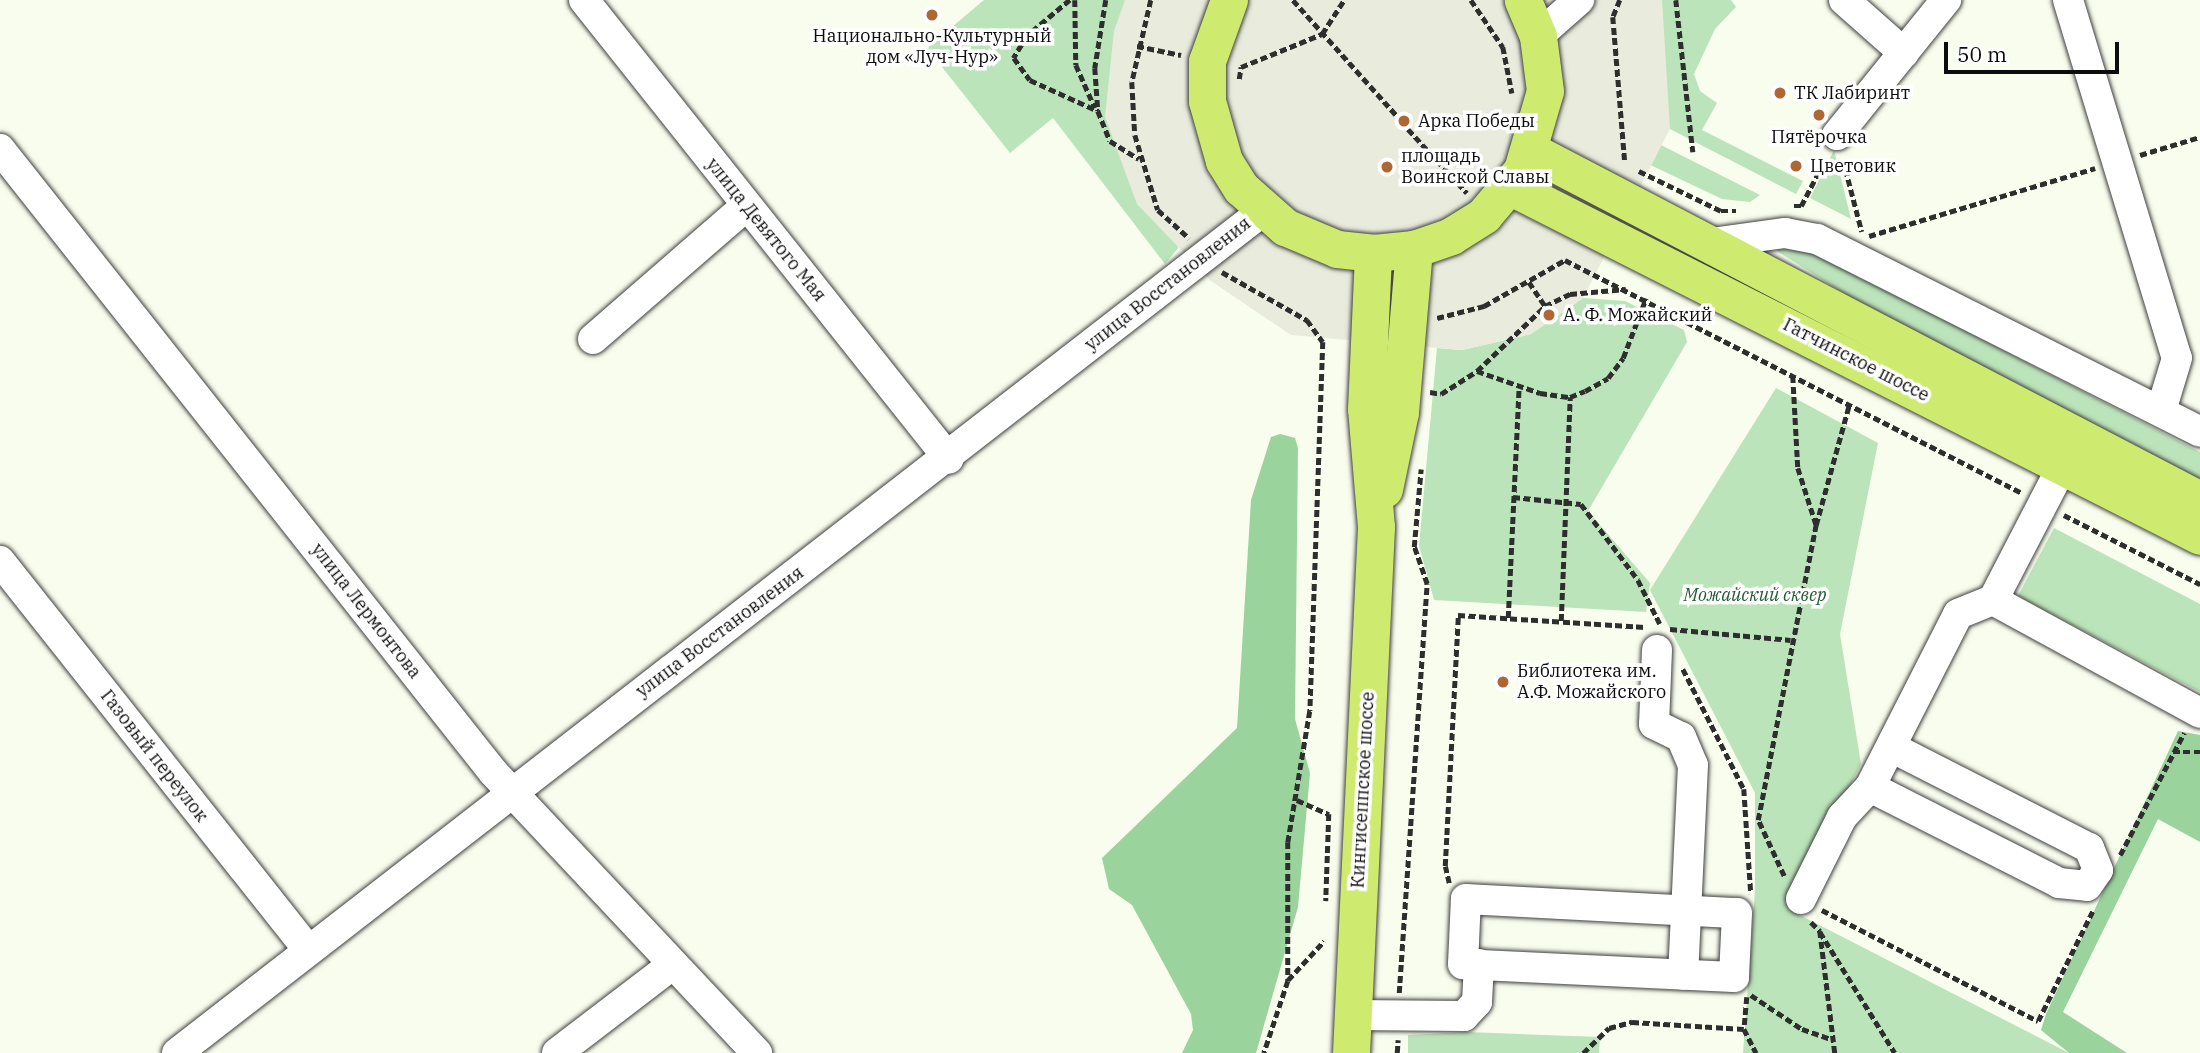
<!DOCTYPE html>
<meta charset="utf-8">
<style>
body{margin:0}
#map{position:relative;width:2200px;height:1053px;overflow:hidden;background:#f9fded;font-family:"IBM Plex Serif",serif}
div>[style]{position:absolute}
.green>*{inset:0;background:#bce4ba}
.forest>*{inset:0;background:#9bd39c}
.plaza>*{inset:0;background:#e9ecdd}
.path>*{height:4.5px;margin-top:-2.25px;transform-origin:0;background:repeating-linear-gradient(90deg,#2e2e2e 0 7px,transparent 0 10.5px)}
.roads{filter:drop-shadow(0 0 2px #3f3f3f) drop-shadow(0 0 2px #3f3f3f)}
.minor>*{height:30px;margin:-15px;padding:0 15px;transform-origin:15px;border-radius:15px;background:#fff}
.major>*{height:37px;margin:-18.5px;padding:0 18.5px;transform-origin:18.5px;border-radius:18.5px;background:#ceeb6f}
.dots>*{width:19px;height:19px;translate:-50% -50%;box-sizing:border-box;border:4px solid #fff;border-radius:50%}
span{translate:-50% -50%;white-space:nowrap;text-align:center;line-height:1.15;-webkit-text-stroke:7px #fff;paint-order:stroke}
.poi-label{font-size:18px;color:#0c0c0c}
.left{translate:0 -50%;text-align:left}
.street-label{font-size:18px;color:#0c0c0c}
.park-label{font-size:18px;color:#235d33;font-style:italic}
.scale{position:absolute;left:1944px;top:42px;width:175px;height:32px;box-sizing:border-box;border:4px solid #0c0c0c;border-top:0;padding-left:9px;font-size:21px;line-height:24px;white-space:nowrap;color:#0c0c0c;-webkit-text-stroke:5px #fff;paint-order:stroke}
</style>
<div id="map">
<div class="green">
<div style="clip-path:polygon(984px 0,1145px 0,1178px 248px,1165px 264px,1053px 118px,1010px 153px,927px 48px)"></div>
<div style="clip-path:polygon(1641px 0,1731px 0,1736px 7px,1715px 29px,1694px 74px,1700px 91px,1717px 103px,1702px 130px,1803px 181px,1796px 194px,1639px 113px)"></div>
<div style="clip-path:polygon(1653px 141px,1760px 195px,1750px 202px,1722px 199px,1644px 162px)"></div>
<div style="clip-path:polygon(1834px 150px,1851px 219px,1810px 198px)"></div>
<div style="clip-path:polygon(1780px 246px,1807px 249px,2200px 452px,2200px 479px,1853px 299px,1777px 251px)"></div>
<div style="clip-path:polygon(1583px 298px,1625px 301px,1684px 330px,1687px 342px,1588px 511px,1650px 583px,1646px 612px,1434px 600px,1419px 546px,1437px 348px,1462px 350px,1531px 334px)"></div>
<div style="clip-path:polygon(1776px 388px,1878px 443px,1840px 634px,1861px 764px,1788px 909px,2069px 1053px,1743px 1053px,1755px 891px,1755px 793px,1650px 590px)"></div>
<div style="clip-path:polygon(2054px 528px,2200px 604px,2200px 692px,2018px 596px)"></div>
<div style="clip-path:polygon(1467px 1032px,1600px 1037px,1599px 1053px,1408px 1053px,1408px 1035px)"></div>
</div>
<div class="forest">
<div style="clip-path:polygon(1280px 434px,1295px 438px,1298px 448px,1295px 719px,1310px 773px,1298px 907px,1256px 1053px,1182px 1053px,1193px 1030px,1191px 1014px,1132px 905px,1109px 889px,1102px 858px,1237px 728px,1251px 500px,1271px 437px)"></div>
<div style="clip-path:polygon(2178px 731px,2200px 735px,2200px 842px,2158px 819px,2063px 1012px,2127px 1053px,2069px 1053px,2041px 1030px,2046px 1014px)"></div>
</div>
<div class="plaza">
<div style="clip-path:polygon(1125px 0,1662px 0,1670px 129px,1583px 298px,1531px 334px,1462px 350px,1291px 335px,1211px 281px,1137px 204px,1105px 117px,1114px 31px)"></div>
</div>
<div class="path">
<div style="left:1070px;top:0;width:56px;rotate:140.1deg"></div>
<div style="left:1027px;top:36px;width:26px;rotate:121deg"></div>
<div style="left:1014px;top:58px;width:27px;rotate:54deg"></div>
<div style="left:1030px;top:80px;width:75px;rotate:24.5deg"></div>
<div style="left:1075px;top:0;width:65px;rotate:89.1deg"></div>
<div style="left:1076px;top:65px;width:47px;rotate:66.2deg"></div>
<div style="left:1106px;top:0;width:69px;rotate:99.2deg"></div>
<div style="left:1095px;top:68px;width:43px;rotate:86deg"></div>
<div style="left:1098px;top:111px;width:32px;rotate:68deg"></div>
<div style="left:1110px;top:141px;width:34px;rotate:32deg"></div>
<div style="left:1151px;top:0;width:84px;rotate:103deg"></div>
<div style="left:1132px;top:82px;width:53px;rotate:86.8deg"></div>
<div style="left:1135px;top:135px;width:78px;rotate:73deg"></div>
<div style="left:1158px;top:210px;width:42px;rotate:42.1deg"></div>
<div style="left:1293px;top:0;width:156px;rotate:48.1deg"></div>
<div style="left:1471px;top:0;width:57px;rotate:55.8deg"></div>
<div style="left:1503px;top:47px;width:47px;rotate:78.9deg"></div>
<div style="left:1620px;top:0;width:18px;rotate:112deg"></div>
<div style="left:1613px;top:17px;width:147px;rotate:85.3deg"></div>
<div style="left:1676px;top:0;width:153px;rotate:83.6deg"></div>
<div style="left:1137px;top:46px;width:45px;rotate:11.6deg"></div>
<div style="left:1241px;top:67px;width:87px;rotate:-22.2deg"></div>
<div style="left:1322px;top:34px;width:40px;rotate:-57.1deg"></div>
<div style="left:1239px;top:79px;width:12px;rotate:-81deg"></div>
<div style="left:1408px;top:129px;width:87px;rotate:47.3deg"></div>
<div style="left:2140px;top:155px;width:63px;rotate:-16.7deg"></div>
<div style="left:1843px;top:159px;width:75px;rotate:75.4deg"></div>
<div style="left:1639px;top:171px;width:91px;rotate:26deg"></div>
<div style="left:1721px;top:211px;width:15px"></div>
<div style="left:1794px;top:206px;width:7px"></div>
<div style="left:1801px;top:206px;width:54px;rotate:-62.5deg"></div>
<div style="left:1869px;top:236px;width:236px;rotate:-16.7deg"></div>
<div style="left:1222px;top:272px;width:98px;rotate:29.5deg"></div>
<div style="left:1307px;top:320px;width:27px;rotate:54deg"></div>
<div style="left:1323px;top:342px;width:369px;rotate:92deg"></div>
<div style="left:1310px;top:711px;width:133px;rotate:99.5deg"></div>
<div style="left:1288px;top:842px;width:139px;rotate:90deg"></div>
<div style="left:1288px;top:981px;width:76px;rotate:108.4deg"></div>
<div style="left:1529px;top:282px;width:29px;rotate:56deg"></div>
<div style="left:1437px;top:318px;width:49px;rotate:-14.3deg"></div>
<div style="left:1484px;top:306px;width:93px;rotate:-29.6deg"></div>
<div style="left:1565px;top:260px;width:513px;rotate:27.01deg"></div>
<div style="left:1477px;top:371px;width:67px;rotate:19.2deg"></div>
<div style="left:1540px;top:393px;width:30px;rotate:8deg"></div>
<div style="left:1570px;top:397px;width:16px;rotate:-22deg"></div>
<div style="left:1585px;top:391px;width:26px;rotate:-29deg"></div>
<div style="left:1608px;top:378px;width:25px;rotate:-53deg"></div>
<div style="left:1623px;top:358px;width:64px;rotate:-69deg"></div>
<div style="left:1793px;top:376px;width:92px;rotate:86.9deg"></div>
<div style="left:1798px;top:468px;width:59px;rotate:72.2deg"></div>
<div style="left:1430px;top:392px;width:11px;rotate:10deg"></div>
<div style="left:1441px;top:394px;width:43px;rotate:-32.6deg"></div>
<div style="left:1477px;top:371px;width:94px;rotate:-43.7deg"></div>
<div style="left:1545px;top:306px;width:28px;rotate:-26deg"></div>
<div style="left:1570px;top:294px;width:56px;rotate:-5.1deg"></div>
<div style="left:1513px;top:497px;width:68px;rotate:5.9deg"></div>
<div style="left:1581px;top:504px;width:95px;rotate:53.1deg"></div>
<div style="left:1638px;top:580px;width:49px;rotate:63.4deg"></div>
<div style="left:2064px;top:515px;width:153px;rotate:26.9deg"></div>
<div style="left:1508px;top:618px;width:231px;rotate:-87.3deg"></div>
<div style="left:1561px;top:621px;width:224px;rotate:-87.7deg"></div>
<div style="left:1670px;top:629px;width:121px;rotate:5.2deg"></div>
<div style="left:1683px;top:669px;width:135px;rotate:63.1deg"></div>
<div style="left:1744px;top:789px;width:105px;rotate:86.2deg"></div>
<div style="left:2173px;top:752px;width:27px"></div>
<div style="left:1297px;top:800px;width:35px;rotate:24deg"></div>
<div style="left:1329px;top:814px;width:87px;rotate:92deg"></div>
<div style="left:2120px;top:855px;width:138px;rotate:-62.3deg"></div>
<div style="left:1784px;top:876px;width:62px;rotate:-114.9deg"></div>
<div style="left:1758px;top:820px;width:301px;rotate:-78.9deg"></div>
<div style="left:1816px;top:525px;width:124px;rotate:-74.6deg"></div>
<div style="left:1449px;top:883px;width:17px;rotate:-103deg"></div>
<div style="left:1445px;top:866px;width:251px;rotate:-87deg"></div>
<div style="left:1458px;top:615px;width:187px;rotate:3.7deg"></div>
<div style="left:1822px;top:910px;width:243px;rotate:27.2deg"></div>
<div style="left:2038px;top:1021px;width:124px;rotate:-63.6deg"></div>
<div style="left:1811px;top:922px;width:13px;rotate:45deg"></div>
<div style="left:1820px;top:931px;width:123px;rotate:83deg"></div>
<div style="left:1820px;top:932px;width:142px;rotate:58.2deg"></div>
<div style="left:1288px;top:980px;width:53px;rotate:-47.3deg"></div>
<div style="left:1399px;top:993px;width:410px;rotate:-86.1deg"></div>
<div style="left:1427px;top:584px;width:39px;rotate:-109deg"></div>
<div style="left:1414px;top:547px;width:78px;rotate:-84.9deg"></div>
<div style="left:1751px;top:995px;width:61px;rotate:33.7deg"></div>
<div style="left:1802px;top:1029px;width:34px;rotate:19deg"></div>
<div style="left:1747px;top:997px;width:32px;rotate:95deg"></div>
<div style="left:1744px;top:1029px;width:27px;rotate:63deg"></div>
<div style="left:1397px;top:1053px;width:13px;rotate:-86deg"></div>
<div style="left:1583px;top:1053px;width:36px;rotate:-44deg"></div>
<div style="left:1609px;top:1028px;width:24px;rotate:-15deg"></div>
<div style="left:1632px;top:1022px;width:112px;rotate:3.6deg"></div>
</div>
<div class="roads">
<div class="minor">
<div style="left:584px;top:0;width:586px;rotate:51.51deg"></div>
<div style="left:1844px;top:0;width:80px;rotate:41.5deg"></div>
<div style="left:2068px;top:0;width:374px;rotate:73.1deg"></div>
<div style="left:2177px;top:358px;width:55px;rotate:106.8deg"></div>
<div style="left:1538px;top:36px;width:55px;rotate:-41.3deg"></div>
<div style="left:1837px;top:135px;width:174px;rotate:-51.1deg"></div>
<div style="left:0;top:149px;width:794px;rotate:51.64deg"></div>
<div style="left:493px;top:772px;width:386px;rotate:46.8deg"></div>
<div style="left:1711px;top:243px;width:75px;rotate:-7.7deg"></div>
<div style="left:1785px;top:233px;width:33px;rotate:11deg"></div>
<div style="left:1817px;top:239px;width:429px;rotate:26.7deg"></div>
<div style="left:593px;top:339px;width:203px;rotate:-41deg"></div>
<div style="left:0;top:561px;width:496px;rotate:51.6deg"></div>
<div style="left:1993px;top:600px;width:236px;rotate:28.6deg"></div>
<div style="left:1657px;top:650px;width:74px;rotate:92.3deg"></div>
<div style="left:1654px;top:724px;width:30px;rotate:26deg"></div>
<div style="left:1681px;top:737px;width:30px;rotate:67deg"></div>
<div style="left:1693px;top:765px;width:210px;rotate:92.7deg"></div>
<div style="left:1870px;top:787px;width:212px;rotate:26.9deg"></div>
<div style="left:2059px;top:883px;width:28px;rotate:6deg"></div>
<div style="left:2087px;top:886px;width:19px;rotate:-55deg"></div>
<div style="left:2098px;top:870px;width:24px;rotate:-112deg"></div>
<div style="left:2089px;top:848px;width:222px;rotate:-153deg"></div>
<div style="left:1466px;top:899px;width:271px;rotate:3deg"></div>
<div style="left:1737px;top:913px;width:64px;rotate:92.7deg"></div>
<div style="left:1734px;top:977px;width:271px;rotate:-177.3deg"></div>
<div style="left:1463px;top:964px;width:65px;rotate:-87.4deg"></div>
<div style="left:1801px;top:899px;width:92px;rotate:-63.4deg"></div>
<div style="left:1842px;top:817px;width:41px;rotate:-47deg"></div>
<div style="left:1870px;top:787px;width:194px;rotate:-63deg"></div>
<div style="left:1958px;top:614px;width:38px;rotate:-22deg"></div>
<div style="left:1993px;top:600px;width:152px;rotate:-62.6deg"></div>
<div style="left:1353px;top:1015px;width:111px;rotate:0.5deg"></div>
<div style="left:1464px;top:1016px;width:19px;rotate:-47deg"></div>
<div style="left:1477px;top:1002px;width:38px;rotate:-87deg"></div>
<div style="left:177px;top:1053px;width:1374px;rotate:-37.79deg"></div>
<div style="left:557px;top:1053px;width:145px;rotate:-37.4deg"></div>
</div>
<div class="major">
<div style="left:1229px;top:0;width:65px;rotate:109.8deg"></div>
<div style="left:1207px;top:61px;width:40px;rotate:90deg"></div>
<div style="left:1207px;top:101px;width:62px;rotate:74.2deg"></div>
<div style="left:1224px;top:161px;width:32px;rotate:58deg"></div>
<div style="left:1241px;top:188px;width:59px;rotate:41.6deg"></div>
<div style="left:1285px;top:227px;width:56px;rotate:22.9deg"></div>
<div style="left:1337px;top:249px;width:36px;rotate:6deg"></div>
<div style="left:1373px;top:253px;width:41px;rotate:-5.6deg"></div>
<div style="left:1414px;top:249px;width:39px;rotate:-19deg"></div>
<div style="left:1451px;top:236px;width:39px;rotate:-32deg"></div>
<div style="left:1484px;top:215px;width:59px;rotate:-49.8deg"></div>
<div style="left:1522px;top:170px;width:82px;rotate:-73.8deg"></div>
<div style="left:1545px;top:91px;width:55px;rotate:-97.3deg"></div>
<div style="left:1538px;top:36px;width:39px;rotate:-113deg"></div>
<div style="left:1531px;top:151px;width:755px;rotate:27.55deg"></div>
<div style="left:1511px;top:187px;width:772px;rotate:26.86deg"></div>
<div style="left:1384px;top:489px;width:79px;rotate:-78.3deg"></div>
<div style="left:1400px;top:412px;width:164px;rotate:-85.1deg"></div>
<div style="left:1351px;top:1053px;width:527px;rotate:-87.28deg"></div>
<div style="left:1376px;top:527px;width:118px;rotate:-94.8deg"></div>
<div style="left:1366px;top:409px;width:156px;rotate:-87.4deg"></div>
</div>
</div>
<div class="dots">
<div style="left:932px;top:15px;background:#ae6732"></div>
<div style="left:1780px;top:93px;background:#ae6732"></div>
<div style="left:1819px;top:115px;background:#ae6732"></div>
<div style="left:1404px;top:121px;background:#ae6732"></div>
<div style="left:1796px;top:166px;background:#ae6732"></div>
<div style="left:1387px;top:167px;background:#ae6732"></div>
<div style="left:1549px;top:315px;background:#ae6732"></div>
<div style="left:1503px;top:682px;background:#ae6732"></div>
</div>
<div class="poi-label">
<span style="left:932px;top:47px">Национально-Культурный<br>дом «Луч-Нур»</span>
<span class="left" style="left:1794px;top:93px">ТК Лабиринт</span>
<span class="left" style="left:1418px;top:121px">Арка Победы</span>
<span style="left:1819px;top:137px">Пятёрочка</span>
<span class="left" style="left:1401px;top:167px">площадь<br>Воинской Славы</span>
<span class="left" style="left:1810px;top:166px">Цветовик</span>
<span class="left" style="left:1563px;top:315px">А. Ф. Можайский</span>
<span class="left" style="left:1517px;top:682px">Библиотека им.<br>А.Ф. Можайского</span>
</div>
<div class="street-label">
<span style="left:766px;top:230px;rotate:51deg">улица Девятого Мая</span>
<span style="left:1168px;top:284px;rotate:-38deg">улица Восстановления</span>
<span style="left:1856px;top:360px;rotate:27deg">Гатчинское шоссе</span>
<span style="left:366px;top:611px;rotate:52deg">улица Лермонтова</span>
<span style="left:720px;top:632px;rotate:-37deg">улица Восстановления</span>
<span style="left:154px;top:756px;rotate:52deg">Газовый переулок</span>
<span style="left:1363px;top:790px;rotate:-87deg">Кингисеппское шоссе</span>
</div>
<div class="park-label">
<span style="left:1755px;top:595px">Можайский сквер</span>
</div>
<div class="scale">50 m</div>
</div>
